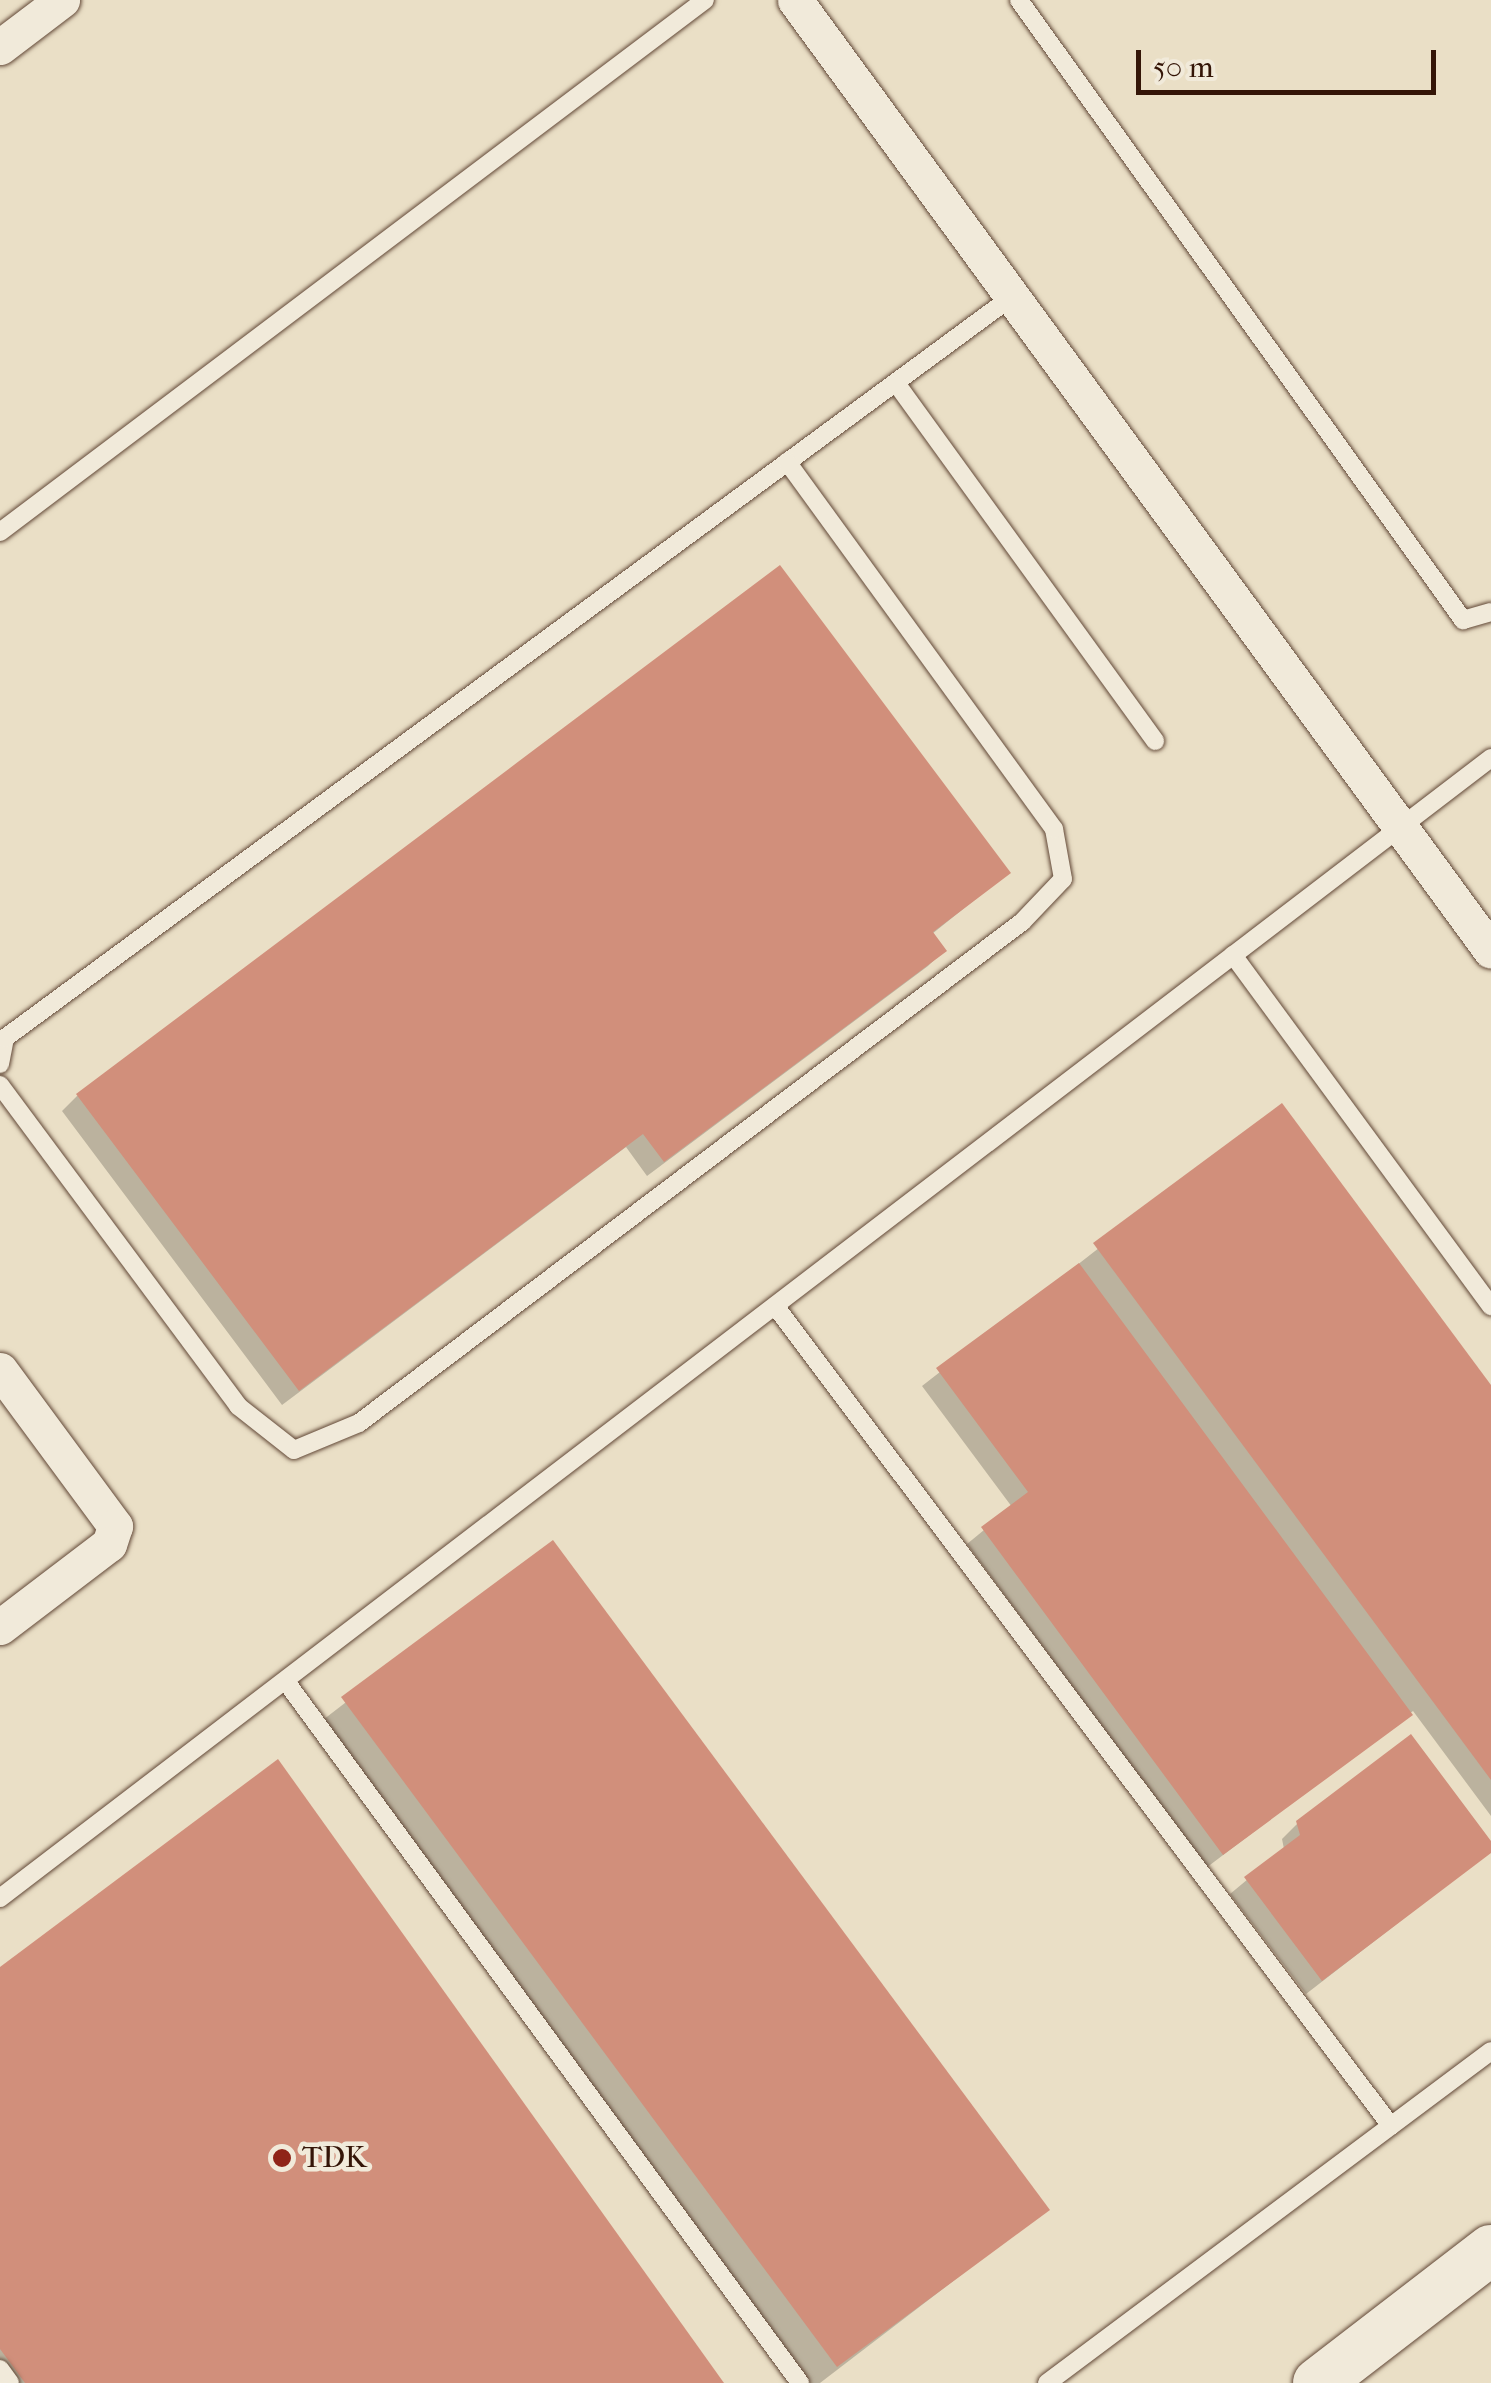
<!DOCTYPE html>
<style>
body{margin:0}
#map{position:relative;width:1491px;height:2383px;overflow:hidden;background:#eadfc6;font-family:"IM FELL French Canon",serif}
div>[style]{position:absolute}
.shadow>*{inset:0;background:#0003}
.building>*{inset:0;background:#d18f7b}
.roads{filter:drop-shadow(0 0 2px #624837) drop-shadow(0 0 2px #624837)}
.service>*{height:18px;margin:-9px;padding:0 9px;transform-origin:9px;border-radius:9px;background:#f1eada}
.minor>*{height:35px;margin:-17.5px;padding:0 17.5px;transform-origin:17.5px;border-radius:17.5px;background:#f1eada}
.secondary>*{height:50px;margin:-25px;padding:0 25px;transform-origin:25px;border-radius:25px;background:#f1eada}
.dots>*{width:28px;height:28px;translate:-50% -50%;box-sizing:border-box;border:5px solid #f1eada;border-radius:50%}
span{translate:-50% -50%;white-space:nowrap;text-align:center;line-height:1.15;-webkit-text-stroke:9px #f1eada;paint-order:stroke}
.poi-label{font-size:30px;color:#341507}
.left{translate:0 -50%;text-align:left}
.scale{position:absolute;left:1136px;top:50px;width:300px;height:45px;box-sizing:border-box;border:5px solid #341507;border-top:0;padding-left:12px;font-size:30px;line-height:35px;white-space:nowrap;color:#341507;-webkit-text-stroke:8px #f1eada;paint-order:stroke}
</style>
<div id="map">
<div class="shadow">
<div style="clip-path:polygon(1008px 873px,932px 934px,944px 950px,928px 966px,647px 1176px,626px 1147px,282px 1405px,62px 1111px,77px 1096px)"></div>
<div style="clip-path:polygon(1281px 1106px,1491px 1390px,1491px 1816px,1413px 1711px,1206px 1868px,967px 1544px,1012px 1507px,922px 1386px)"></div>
<div style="clip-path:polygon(552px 1543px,1046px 2210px,820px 2383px,807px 2383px,319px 1723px)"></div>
<div style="clip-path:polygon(1298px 1823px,1491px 1845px,1491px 1851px,1306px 1994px,1230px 1894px,1284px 1849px,1282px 1839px)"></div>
<div style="clip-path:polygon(0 1971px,721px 2383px,0 2383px)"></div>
</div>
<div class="building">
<div style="clip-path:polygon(780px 565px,1011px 873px,933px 932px,947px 951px,664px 1162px,643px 1134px,299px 1391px,76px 1094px)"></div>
<div style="clip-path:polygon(1282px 1103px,1491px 1385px,1491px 1780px,1093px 1243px)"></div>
<div style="clip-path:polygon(1079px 1263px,1413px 1715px,1223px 1855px,981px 1527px,1028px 1492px,936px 1368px)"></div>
<div style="clip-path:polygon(553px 1540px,1050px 2210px,837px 2367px,341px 1697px)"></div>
<div style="clip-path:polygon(1411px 1734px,1491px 1841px,1491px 1853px,1322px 1981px,1244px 1877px,1300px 1835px,1296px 1821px)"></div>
<div style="clip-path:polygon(278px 1759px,724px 2383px,25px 2383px,0 2349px,0 1967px)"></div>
</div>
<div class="roads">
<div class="service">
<div style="left:1019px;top:0;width:763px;rotate:54.39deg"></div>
<div style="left:1463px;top:620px;width:29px;rotate:-16deg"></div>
<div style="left:896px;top:383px;width:442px;rotate:54.1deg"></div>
<div style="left:0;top:532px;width:883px;rotate:-37.04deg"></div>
<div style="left:1233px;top:955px;width:436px;rotate:53.7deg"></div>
<div style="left:0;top:1064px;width:26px;rotate:-79deg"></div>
<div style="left:5px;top:1038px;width:1252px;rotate:-36.36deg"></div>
<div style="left:0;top:1085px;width:400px;rotate:53.4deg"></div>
<div style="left:238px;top:1406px;width:71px;rotate:38.2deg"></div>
<div style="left:294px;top:1450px;width:70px;rotate:-22.6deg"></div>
<div style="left:359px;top:1423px;width:831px;rotate:-37.08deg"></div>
<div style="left:1022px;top:922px;width:59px;rotate:-46.4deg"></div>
<div style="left:1063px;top:879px;width:51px;rotate:-100.2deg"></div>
<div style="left:1054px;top:829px;width:454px;rotate:-126deg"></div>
<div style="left:776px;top:1307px;width:1024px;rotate:53.1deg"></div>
<div style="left:287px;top:1683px;width:868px;rotate:53.76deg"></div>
<div style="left:0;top:1898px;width:1877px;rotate:-37.4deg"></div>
<div style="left:0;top:2369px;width:17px;rotate:54deg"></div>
<div style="left:1047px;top:2383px;width:554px;rotate:-36.79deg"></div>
</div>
<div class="minor">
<div style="left:795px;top:0;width:1178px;rotate:53.8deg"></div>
<div style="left:0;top:47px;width:78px;rotate:-37.2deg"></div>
<div style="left:0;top:1370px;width:194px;rotate:53.6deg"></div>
<div style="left:115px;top:1526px;width:19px;rotate:108deg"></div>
<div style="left:109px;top:1544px;width:137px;rotate:142.7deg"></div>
</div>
<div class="secondary">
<div style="left:1318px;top:2383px;width:218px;rotate:-37.6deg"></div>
</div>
</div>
<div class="dots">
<div style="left:282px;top:2158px;background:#8f2418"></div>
</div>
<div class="poi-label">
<span class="left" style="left:302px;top:2158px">TDK</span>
</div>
<div class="scale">50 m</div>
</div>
